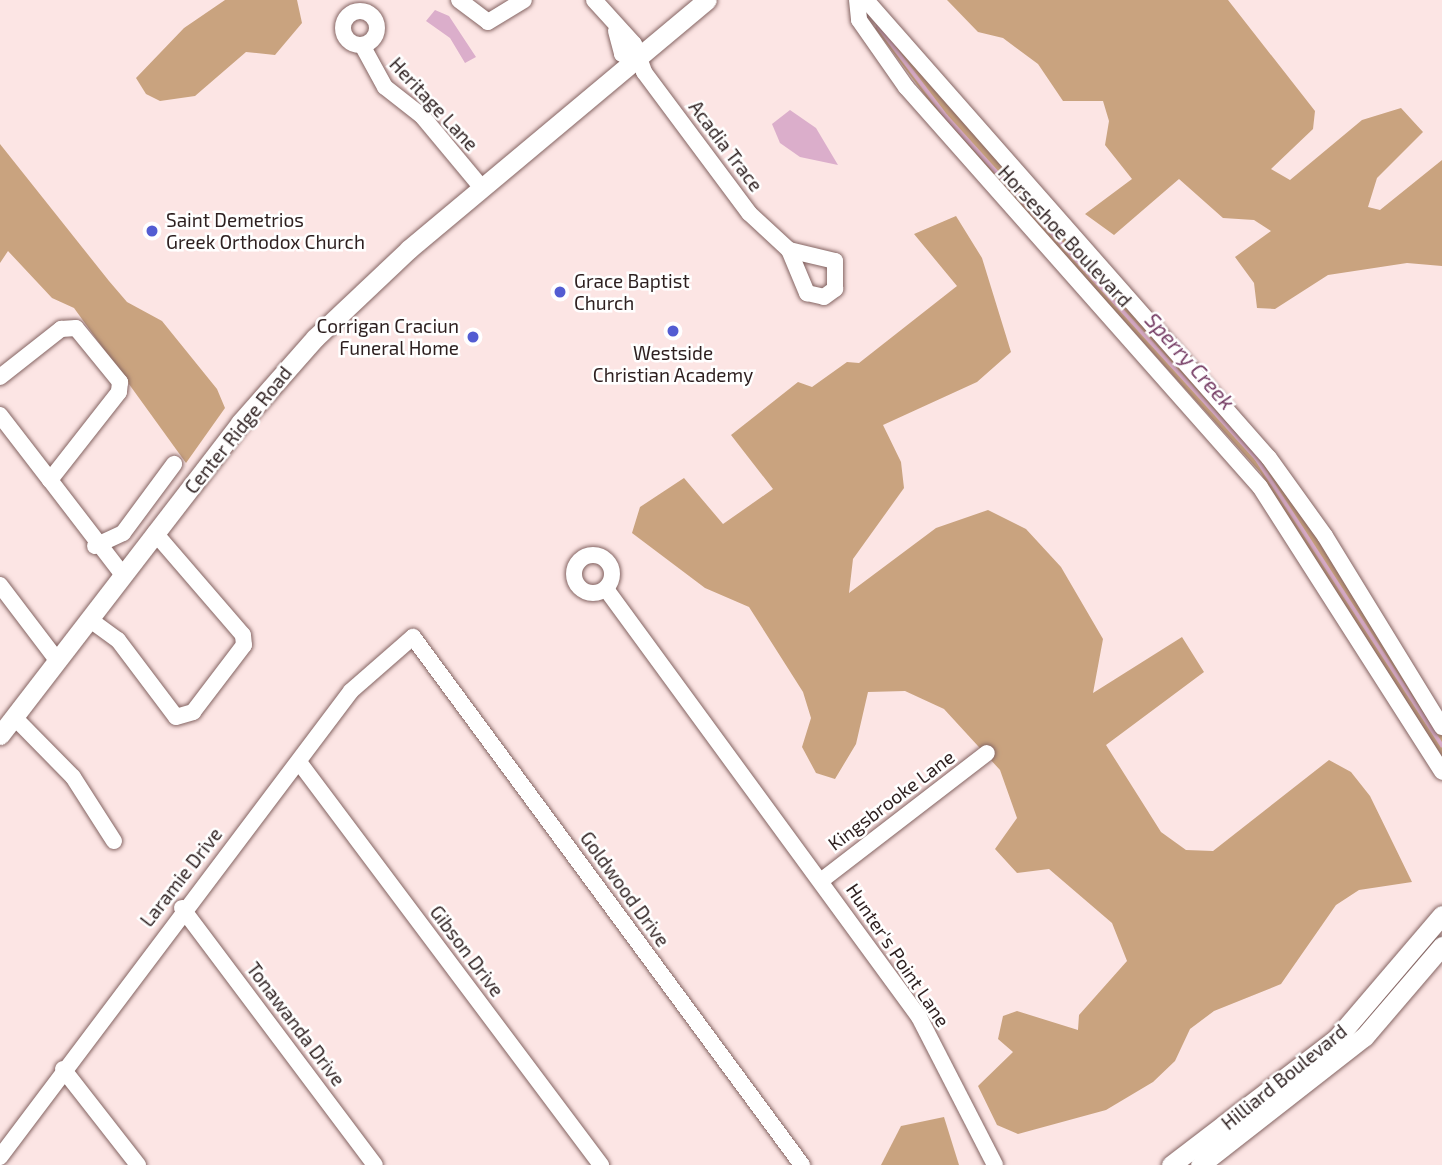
<!DOCTYPE html>
<style>
body{margin:0}
#map{position:relative;width:1442px;height:1165px;overflow:hidden;background:#fce5e4;font-family:"Exo 2",sans-serif}
div>[style]{position:absolute}
.forest>*{inset:0;background:#c9a37f}
.water>*{inset:0;background:#dbaecb}
.stream>*{height:3.5px;margin:-1.75px;padding:0 1.75px;transform-origin:1.75px;border-radius:1.75px;background:#dbaecb}
.roads{filter:drop-shadow(0 0 2px #846462) drop-shadow(0 0 2px #846462)}
.minor>*{height:16px;margin:-8px;padding:0 8px;transform-origin:8px;border-radius:8px;background:#fff}
.minor>.ring{margin:-8px;padding:0;box-sizing:content-box;background:none;border:16px solid #fff;border-radius:50%}
.major>*{height:19px;margin:-9.5px;padding:0 9.5px;transform-origin:9.5px;border-radius:9.5px;background:#fff}
.dots>*{width:19px;height:19px;translate:-50% -50%;box-sizing:border-box;border:4px solid #fff;border-radius:50%}
span{translate:-50% -50%;white-space:nowrap;text-align:center;line-height:1.15;-webkit-text-stroke:5px #fff;paint-order:stroke}
.street-label{font-size:19px;color:#2d1f1f}
.poi-label{font-size:19px;color:#2d1f1f}
.left{translate:0 -50%;text-align:left}
.right{translate:-100% -50%;text-align:right}
.water-label{font-size:21px;color:#753c64;font-style:italic}
</style>
<div id="map">
<div class="forest">
<div style="clip-path:polygon(225px 0,297px 0,302px 23px,275px 55px,246px 52px,195px 96px,160px 101px,146px 94px,136px 78px,184px 28px)"></div>
<div style="clip-path:polygon(947px 0,1228px 0,1315px 111px,1313px 129px,1271px 169px,1290px 180px,1362px 120px,1401px 108px,1423px 132px,1377px 178px,1368px 207px,1380px 210px,1442px 160px,1442px 266px,1407px 263px,1328px 275px,1275px 309px,1257px 308px,1254px 283px,1235px 257px,1271px 231px,1254px 220px,1223px 218px,1179px 179px,1114px 235px,1085px 214px,1132px 179px,1105px 145px,1109px 121px,1103px 101px,1063px 101px,1038px 64px,1003px 38px,978px 32px)"></div>
<div style="clip-path:polygon(881px 22px,1226px 415px,1304px 515px,1442px 736px,1442px 757px,1260px 472px,944px 121px,875px 28px)"></div>
<div style="clip-path:polygon(0 144px,109px 281px,127px 302px,162px 321px,217px 389px,225px 408px,186px 463px,74px 308px,52px 298px,8px 251px,0 263px)"></div>
<div style="clip-path:polygon(956px 216px,982px 258px,1011px 352px,977px 382px,883px 425px,901px 462px,904px 488px,853px 559px,849px 593px,936px 528px,988px 510px,1026px 529px,1061px 567px,1103px 639px,1093px 693px,1182px 637px,1204px 672px,1106px 745px,1161px 832px,1186px 850px,1213px 851px,1329px 760px,1351px 772px,1370px 796px,1412px 882px,1359px 890px,1336px 905px,1281px 984px,1214px 1011px,1190px 1029px,1175px 1061px,1153px 1082px,1106px 1110px,1018px 1134px,997px 1125px,978px 1086px,1013px 1052px,998px 1039px,1003px 1016px,1017px 1011px,1078px 1030px,1079px 1015px,1127px 961px,1112px 923px,1049px 869px,1017px 873px,995px 849px,1017px 818px,1000px 770px,944px 709px,905px 691px,868px 692px,856px 744px,835px 779px,816px 773px,802px 747px,811px 718px,803px 692px,749px 607px,705px 588px,632px 533px,640px 507px,684px 478px,723px 524px,773px 489px,731px 435px,798px 382px,812px 387px,847px 362px,859px 363px,957px 286px,914px 234px)"></div>
<div style="clip-path:polygon(944px 1117px,959px 1165px,881px 1165px,901px 1126px)"></div>
</div>
<div class="water">
<div style="clip-path:polygon(435px 10px,449px 16px,476px 57px,465px 63px,450px 38px,426px 21px)"></div>
<div style="clip-path:polygon(790px 110px,816px 128px,838px 165px,800px 157px,780px 143px,772px 124px)"></div>
</div>
<div class="stream">
<div style="left:878px;top:26px;width:113px;rotate:52.9deg"></div>
<div style="left:946px;top:116px;width:463px;rotate:47.8deg"></div>
<div style="left:1257px;top:459px;width:341px;rotate:57.1deg"></div>
</div>
<div class="roads">
<div class="minor">
<div style="left:459px;top:0;width:36px;rotate:37deg"></div>
<div style="left:488px;top:22px;width:42px;rotate:-31.4deg"></div>
<div style="left:594px;top:0;width:59px;rotate:47.7deg"></div>
<div style="left:634px;top:44px;width:30px;rotate:70deg"></div>
<div style="left:644px;top:72px;width:176px;rotate:53.3deg"></div>
<div style="left:749px;top:213px;width:54px;rotate:42.8deg"></div>
<div style="left:789px;top:250px;width:47px;rotate:67.3deg"></div>
<div style="left:807px;top:293px;width:17px;rotate:13deg"></div>
<div style="left:824px;top:297px;width:14px;rotate:-36deg"></div>
<div style="left:835px;top:289px;width:28px;rotate:-90deg"></div>
<div style="left:835px;top:261px;width:47px;rotate:-166.6deg"></div>
<div style="left:857px;top:0;width:20px;rotate:84deg"></div>
<div style="left:859px;top:20px;width:82px;rotate:55deg"></div>
<div style="left:906px;top:87px;width:534px;rotate:48.49deg"></div>
<div style="left:1260px;top:487px;width:338px;rotate:57.4deg"></div>
<div style="left:866px;top:0;width:610px;rotate:48.66deg"></div>
<div style="left:1269px;top:458px;width:96px;rotate:54.3deg"></div>
<div style="left:1325px;top:536px;width:224px;rotate:58.5deg"></div>
<div class="ring" style="left:343px;top:11px;width:18px;height:18px"></div>
<div style="left:616px;top:31px;width:24px;rotate:75deg"></div>
<div style="left:622px;top:54px;width:16px;rotate:18deg"></div>
<div style="left:362px;top:45px;width:48px;rotate:61.3deg"></div>
<div style="left:385px;top:87px;width:47px;rotate:38.1deg"></div>
<div style="left:422px;top:116px;width:94px;rotate:50.2deg"></div>
<div style="left:0;top:377px;width:78px;rotate:-38.2deg"></div>
<div style="left:61px;top:329px;width:15px;rotate:-4deg"></div>
<div style="left:76px;top:328px;width:70px;rotate:50.8deg"></div>
<div style="left:120px;top:382px;width:10px;rotate:96deg"></div>
<div style="left:119px;top:392px;width:112px;rotate:128.1deg"></div>
<div style="left:50px;top:480px;width:82px;rotate:-127.6deg"></div>
<div style="left:50px;top:480px;width:120px;rotate:52.5deg"></div>
<div style="left:95px;top:546px;width:31px;rotate:-25deg"></div>
<div style="left:123px;top:533px;width:86px;rotate:-53.5deg"></div>
<div class="ring" style="left:574px;top:555px;width:22px;height:22px"></div>
<div style="left:0;top:585px;width:94px;rotate:52.8deg"></div>
<div style="left:606px;top:589px;width:530px;rotate:53.82deg"></div>
<div style="left:919px;top:1017px;width:166px;rotate:62.8deg"></div>
<div style="left:89px;top:619px;width:36px;rotate:36deg"></div>
<div style="left:118px;top:640px;width:96px;rotate:53deg"></div>
<div style="left:176px;top:717px;width:18px;rotate:-16deg"></div>
<div style="left:193px;top:712px;width:84px;rotate:-52.7deg"></div>
<div style="left:244px;top:645px;width:10px;rotate:-96deg"></div>
<div style="left:243px;top:635px;width:135px;rotate:-130.8deg"></div>
<div style="left:14px;top:717px;width:84px;rotate:45.5deg"></div>
<div style="left:73px;top:777px;width:76px;rotate:57.4deg"></div>
<div style="left:299px;top:762px;width:504px;rotate:53.15deg"></div>
<div style="left:822px;top:880px;width:208px;rotate:-37.6deg"></div>
<div style="left:182px;top:908px;width:321px;rotate:53.1deg"></div>
<div style="left:63px;top:1069px;width:122px;rotate:52deg"></div>
<div style="left:0;top:1157px;width:583px;rotate:-53.01deg"></div>
<div style="left:351px;top:691px;width:82px;rotate:-41.1deg"></div>
<div style="left:413px;top:637px;width:656px;rotate:53.62deg"></div>
</div>
<div class="major">
<div style="left:0;top:735px;width:394px;rotate:-52.4deg"></div>
<div style="left:240px;top:423px;width:113px;rotate:-48.6deg"></div>
<div style="left:315px;top:338px;width:129px;rotate:-43.4deg"></div>
<div style="left:409px;top:249px;width:388px;rotate:-39.9deg"></div>
<div style="left:1171px;top:1165px;width:208px;rotate:-37.4deg"></div>
<div style="left:1336px;top:1039px;width:163px;rotate:-49.5deg"></div>
<div style="left:1200px;top:1165px;width:208px;rotate:-38deg"></div>
<div style="left:1364px;top:1037px;width:120px;rotate:-49.4deg"></div>
</div>
</div>
<div class="dots">
<div style="left:152px;top:231px;background:#535cd2"></div>
<div style="left:560px;top:292px;background:#535cd2"></div>
<div style="left:673px;top:331px;background:#535cd2"></div>
<div style="left:473px;top:337px;background:#535cd2"></div>
</div>
<div class="street-label">
<span style="left:434px;top:104px;rotate:47deg">Heritage Lane</span>
<span style="left:726px;top:146px;rotate:53deg">Acadia Trace</span>
<span style="left:1065px;top:236px;rotate:47deg">Horseshoe Boulevard</span>
<span style="left:238px;top:430px;rotate:-51deg">Center Ridge Road</span>
<span style="left:891px;top:800px;rotate:-37deg">Kingsbrooke Lane</span>
<span style="left:181px;top:877px;rotate:-52deg">Laramie Drive</span>
<span style="left:625px;top:889px;rotate:54deg">Goldwood Drive</span>
<span style="left:467px;top:951px;rotate:53deg">Gibson Drive</span>
<span style="left:898px;top:955px;rotate:56deg">Hunter's Point Lane</span>
<span style="left:296px;top:1024px;rotate:53deg">Tonawanda Drive</span>
<span style="left:1284px;top:1077px;rotate:-39deg">Hilliard Boulevard</span>
</div>
<div class="poi-label">
<span class="left" style="left:166px;top:231px">Saint Demetrios<br>Greek Orthodox Church</span>
<span class="left" style="left:574px;top:292px">Grace Baptist<br>Church</span>
<span class="right" style="left:459px;top:337px">Corrigan Craciun<br>Funeral Home</span>
<span style="left:673px;top:364px">Westside<br>Christian Academy</span>
</div>
<div class="water-label">
<span style="left:1190px;top:361px;rotate:48deg">Sperry Creek</span>
</div>
</div>
